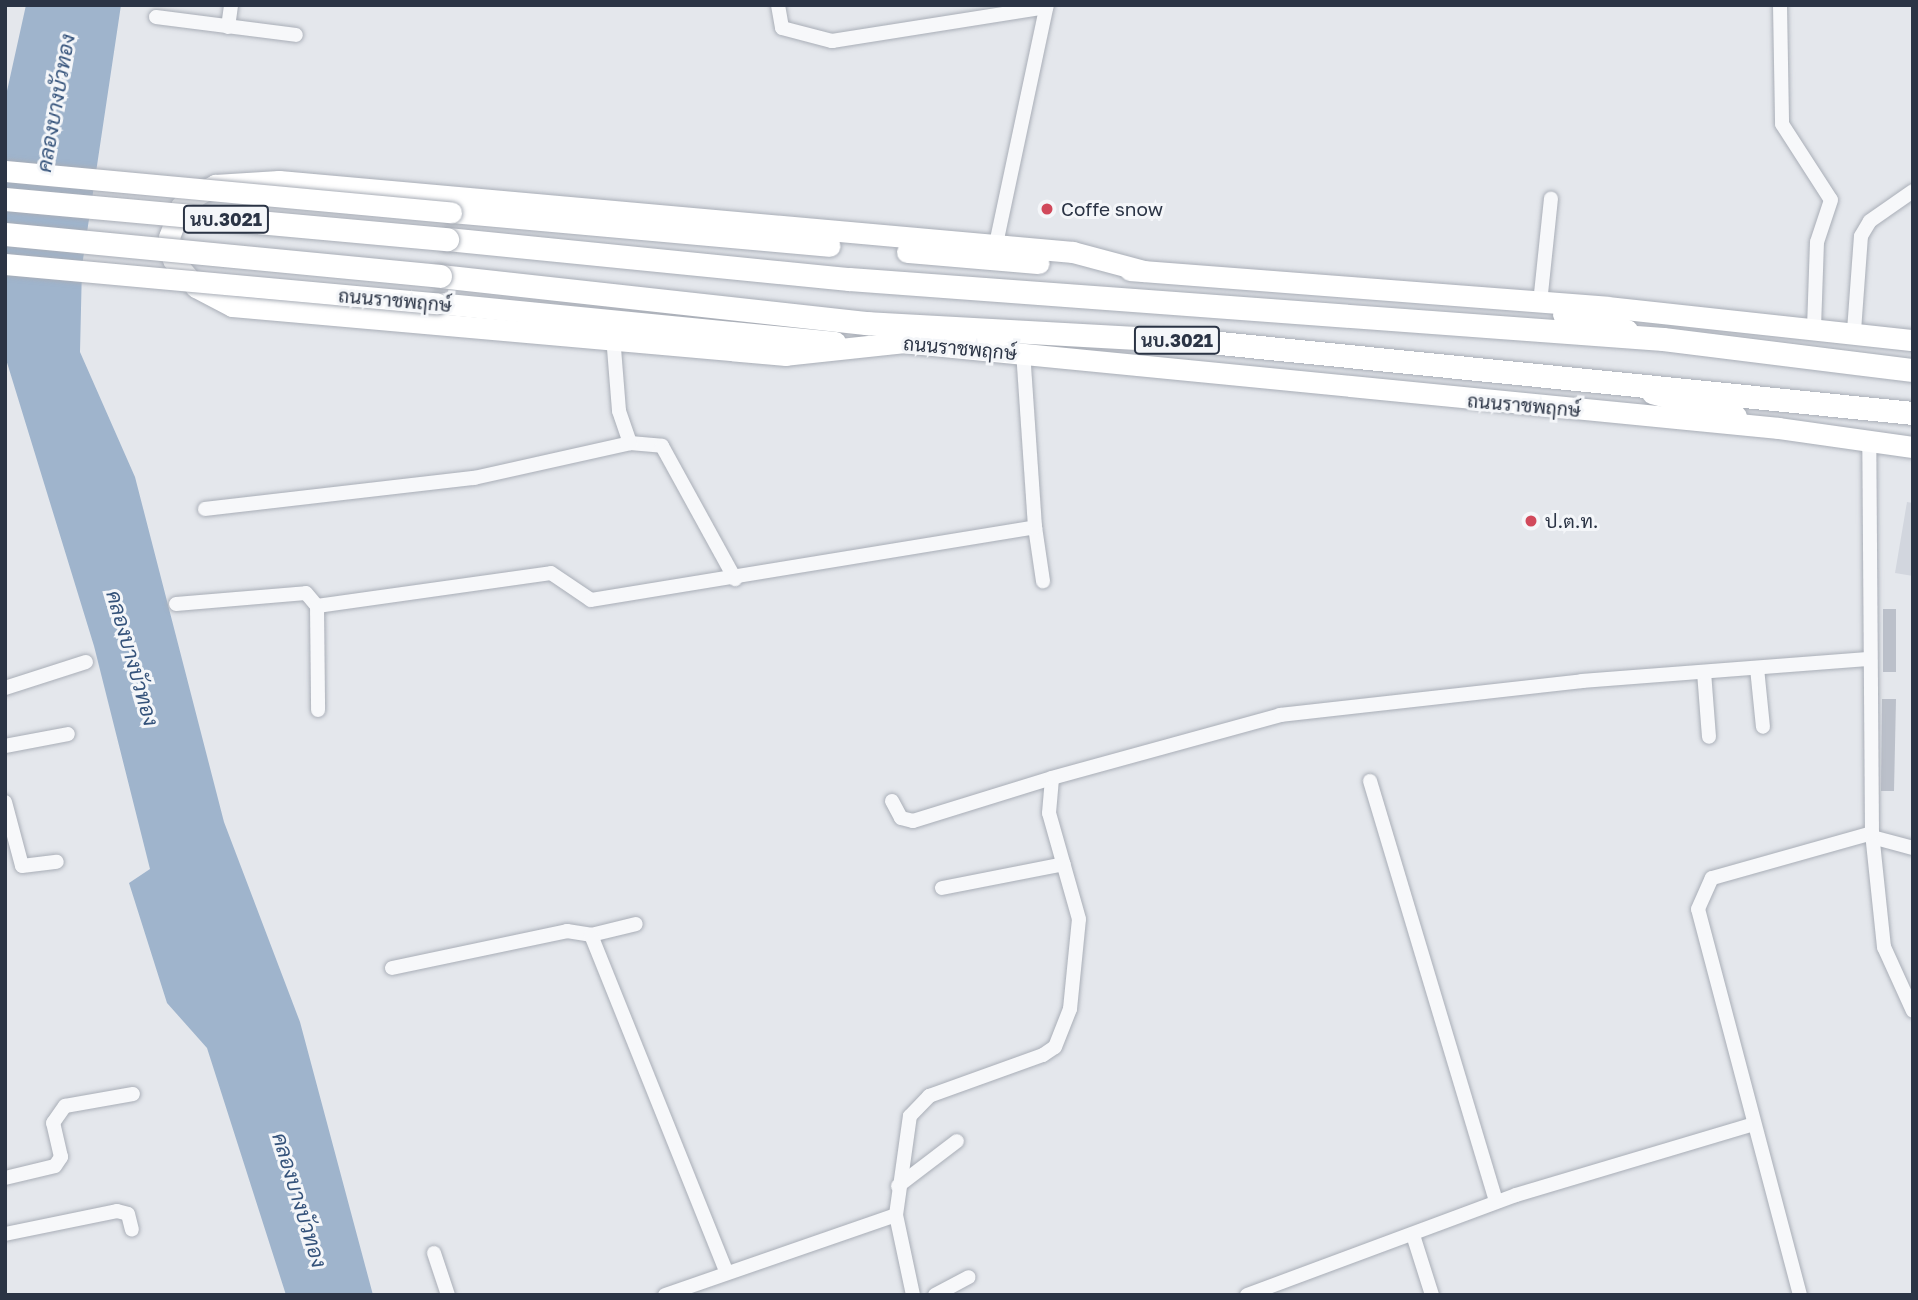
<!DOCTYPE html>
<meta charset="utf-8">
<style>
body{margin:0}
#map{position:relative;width:1918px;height:1300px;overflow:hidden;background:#e4e7ec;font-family:"Golos Text",Sarabun,sans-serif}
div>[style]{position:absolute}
.built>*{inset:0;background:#d2d6de}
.water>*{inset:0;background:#9fb4cc}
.building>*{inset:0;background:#bbc0ca}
.roads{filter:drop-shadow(0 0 2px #a9aeb7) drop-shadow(0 0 2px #a9aeb7)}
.street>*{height:14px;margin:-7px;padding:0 7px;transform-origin:7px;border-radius:7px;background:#f7f8fa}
.secondary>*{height:21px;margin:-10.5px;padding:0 10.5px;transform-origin:10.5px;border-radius:10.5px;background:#fff}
.primary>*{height:23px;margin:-11.5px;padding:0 11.5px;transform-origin:11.5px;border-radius:11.5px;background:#fff}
.bridges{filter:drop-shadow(0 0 2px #a9aeb7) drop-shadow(0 0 2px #a9aeb7)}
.secondary-bridge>*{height:21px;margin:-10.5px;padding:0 10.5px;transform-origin:10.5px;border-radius:10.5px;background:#fff}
.primary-bridge>*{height:23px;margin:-11.5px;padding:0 11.5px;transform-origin:11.5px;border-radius:11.5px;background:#fff}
.dots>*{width:19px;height:19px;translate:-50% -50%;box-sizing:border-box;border:4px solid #f4f6f9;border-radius:50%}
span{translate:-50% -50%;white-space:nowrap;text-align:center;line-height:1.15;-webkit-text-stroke:6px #f4f6f9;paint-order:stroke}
.shield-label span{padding:2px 5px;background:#f4f6f9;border:2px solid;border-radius:5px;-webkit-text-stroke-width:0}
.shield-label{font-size:18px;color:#2b3445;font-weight:700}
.poi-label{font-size:19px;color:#2b3445}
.left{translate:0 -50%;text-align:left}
.street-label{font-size:19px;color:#2b3445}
.water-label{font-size:21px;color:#34527a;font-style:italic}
.frame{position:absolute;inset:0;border:7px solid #2b3445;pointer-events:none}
</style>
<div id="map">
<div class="built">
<div style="clip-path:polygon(1907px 502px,1913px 503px,1913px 576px,1895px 573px)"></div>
</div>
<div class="water">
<div style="clip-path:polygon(26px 5px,121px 5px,82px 266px,80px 352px,135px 477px,224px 822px,300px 1022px,373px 1295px,286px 1295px,207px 1048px,167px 1003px,129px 883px,150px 869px,94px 646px,5px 356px,5px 100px)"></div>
</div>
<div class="building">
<div style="clip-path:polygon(1883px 609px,1896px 609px,1896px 672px,1883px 672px)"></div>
<div style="clip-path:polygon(1882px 699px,1896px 699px,1894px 791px,1881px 791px)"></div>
</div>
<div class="roads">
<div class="street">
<div style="left:778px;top:5px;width:23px;rotate:80deg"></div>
<div style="left:782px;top:28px;width:52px;rotate:14.6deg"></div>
<div style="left:832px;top:41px;width:217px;rotate:-9deg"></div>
<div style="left:1780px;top:5px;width:119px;rotate:89deg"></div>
<div style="left:1782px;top:124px;width:90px;rotate:57.2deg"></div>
<div style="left:1831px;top:200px;width:44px;rotate:108.4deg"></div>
<div style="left:1817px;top:242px;width:85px;rotate:92deg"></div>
<div style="left:156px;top:17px;width:141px;rotate:7.3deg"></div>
<div style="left:228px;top:27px;width:22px;rotate:-82deg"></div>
<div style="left:996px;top:244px;width:244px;rotate:-78deg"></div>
<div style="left:1540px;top:303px;width:105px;rotate:-84deg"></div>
<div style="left:1854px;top:331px;width:95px;rotate:-85.8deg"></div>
<div style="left:1861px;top:236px;width:17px;rotate:-59deg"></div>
<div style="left:1870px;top:221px;width:52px;rotate:-34.9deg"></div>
<div style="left:613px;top:336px;width:75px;rotate:85.4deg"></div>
<div style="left:619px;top:411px;width:34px;rotate:71deg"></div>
<div style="left:630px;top:443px;width:32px;rotate:5deg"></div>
<div style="left:662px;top:446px;width:152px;rotate:61.2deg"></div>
<div style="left:205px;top:509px;width:271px;rotate:-6.6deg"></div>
<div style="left:474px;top:478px;width:160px;rotate:-12.6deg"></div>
<div style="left:1035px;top:527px;width:55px;rotate:81.6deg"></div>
<div style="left:176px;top:604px;width:130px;rotate:-4.8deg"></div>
<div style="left:306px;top:593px;width:17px;rotate:50deg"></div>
<div style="left:317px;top:606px;width:236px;rotate:-8deg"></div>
<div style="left:551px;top:573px;width:48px;rotate:34deg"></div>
<div style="left:591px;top:600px;width:450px;rotate:-9.3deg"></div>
<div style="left:1035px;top:527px;width:174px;rotate:-93.9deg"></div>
<div style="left:317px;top:606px;width:104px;rotate:89.4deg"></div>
<div style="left:1757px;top:668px;width:59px;rotate:84.2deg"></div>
<div style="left:1704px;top:672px;width:65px;rotate:85.6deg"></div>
<div style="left:5px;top:688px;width:85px;rotate:-17.8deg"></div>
<div style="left:5px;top:746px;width:64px;rotate:-10.8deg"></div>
<div style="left:1370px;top:781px;width:439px;rotate:73.3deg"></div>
<div style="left:892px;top:801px;width:19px;rotate:62deg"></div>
<div style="left:901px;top:818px;width:12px;rotate:14deg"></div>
<div style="left:913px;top:821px;width:145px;rotate:-17.2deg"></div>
<div style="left:5px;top:802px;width:66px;rotate:75.1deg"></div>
<div style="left:22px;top:866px;width:35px;rotate:-7deg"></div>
<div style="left:1872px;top:833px;width:115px;rotate:84deg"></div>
<div style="left:1884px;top:947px;width:70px;rotate:65.6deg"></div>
<div style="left:1872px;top:837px;width:42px;rotate:15deg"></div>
<div style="left:942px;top:888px;width:124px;rotate:-11.1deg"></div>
<div style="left:591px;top:935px;width:46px;rotate:-13.7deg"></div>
<div style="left:392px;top:968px;width:179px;rotate:-11.9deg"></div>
<div style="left:567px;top:931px;width:24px;rotate:9deg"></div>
<div style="left:591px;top:935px;width:360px;rotate:68.1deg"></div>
<div style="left:5px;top:1178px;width:51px;rotate:-13.5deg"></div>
<div style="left:55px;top:1166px;width:11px;rotate:-56deg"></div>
<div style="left:61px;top:1157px;width:35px;rotate:-103deg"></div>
<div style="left:53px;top:1123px;width:21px;rotate:-55deg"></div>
<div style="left:65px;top:1106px;width:69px;rotate:-10deg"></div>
<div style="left:898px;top:1186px;width:74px;rotate:-37.3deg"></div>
<div style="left:5px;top:1234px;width:114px;rotate:-11.6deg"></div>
<div style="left:117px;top:1211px;width:11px;rotate:15deg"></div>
<div style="left:128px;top:1214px;width:16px;rotate:76deg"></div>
<div style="left:1413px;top:1235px;width:63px;rotate:72.4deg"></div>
<div style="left:434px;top:1253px;width:44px;rotate:71.6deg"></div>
<div style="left:665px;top:1295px;width:244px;rotate:-19.1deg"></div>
<div style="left:913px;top:1295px;width:82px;rotate:-102deg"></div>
<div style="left:896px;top:1215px;width:100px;rotate:-82deg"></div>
<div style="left:910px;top:1116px;width:28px;rotate:-46deg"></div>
<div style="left:929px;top:1096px;width:121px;rotate:-19.8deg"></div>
<div style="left:1043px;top:1055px;width:14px;rotate:-34deg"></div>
<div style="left:1055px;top:1047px;width:41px;rotate:-68.5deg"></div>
<div style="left:1070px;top:1009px;width:90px;rotate:-84.3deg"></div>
<div style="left:1079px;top:919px;width:110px;rotate:-105.8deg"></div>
<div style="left:1049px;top:813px;width:35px;rotate:-85deg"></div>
<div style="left:1052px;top:778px;width:237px;rotate:-15.4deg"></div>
<div style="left:1280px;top:715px;width:304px;rotate:-6.4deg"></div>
<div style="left:1582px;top:681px;width:286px;rotate:-4.4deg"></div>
<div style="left:935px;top:1295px;width:38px;rotate:-28deg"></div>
<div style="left:1247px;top:1295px;width:287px;rotate:-20.4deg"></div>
<div style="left:1516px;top:1195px;width:248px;rotate:-16.6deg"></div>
<div style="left:1800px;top:1295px;width:399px;rotate:-104.8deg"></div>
<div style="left:1698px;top:909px;width:34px;rotate:-66deg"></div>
<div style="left:1712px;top:878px;width:166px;rotate:-15.7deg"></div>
<div style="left:1872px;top:833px;width:393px;rotate:-90.4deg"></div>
</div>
<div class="secondary">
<div style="left:451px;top:212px;width:380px;rotate:5.1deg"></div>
<div style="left:907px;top:252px;width:132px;rotate:4.8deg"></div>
<div style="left:1130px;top:270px;width:478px;rotate:4.4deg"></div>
<div style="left:1607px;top:307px;width:308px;rotate:6.2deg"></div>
<div style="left:437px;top:303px;width:400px;rotate:5.6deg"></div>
<div style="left:1563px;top:314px;width:66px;rotate:14deg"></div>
<div style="left:914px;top:341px;width:129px;rotate:173.8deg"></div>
<div style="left:786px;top:355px;width:556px;rotate:-174.95deg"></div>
<div style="left:232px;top:306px;width:41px;rotate:-152.2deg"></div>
<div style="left:196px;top:287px;width:35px;rotate:-130deg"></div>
<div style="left:173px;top:260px;width:23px;rotate:-100deg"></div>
<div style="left:169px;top:237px;width:33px;rotate:-69deg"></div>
<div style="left:181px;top:206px;width:19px;rotate:-35deg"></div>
<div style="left:197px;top:195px;width:21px;rotate:-29deg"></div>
<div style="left:215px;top:185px;width:64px;rotate:-3.6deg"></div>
<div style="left:279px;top:181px;width:797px;rotate:5.11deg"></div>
<div style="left:1073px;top:252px;width:73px;rotate:15deg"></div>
<div style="left:902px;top:342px;width:881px;rotate:5.6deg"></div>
<div style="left:1779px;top:428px;width:135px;rotate:8.1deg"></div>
<div style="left:1652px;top:393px;width:87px;rotate:15.3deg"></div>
</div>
<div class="primary">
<div style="left:447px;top:239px;width:404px;rotate:5.7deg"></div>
<div style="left:849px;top:279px;width:816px;rotate:4.22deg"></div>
<div style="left:1663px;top:339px;width:252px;rotate:7.1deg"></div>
<div style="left:440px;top:276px;width:430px;rotate:6.3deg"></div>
<div style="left:867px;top:323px;width:344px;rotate:3.2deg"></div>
<div style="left:1210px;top:342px;width:707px;rotate:5.77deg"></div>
</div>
</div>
<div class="bridges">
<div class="secondary-bridge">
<div style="left:5px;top:171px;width:448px;rotate:5.3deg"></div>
<div style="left:5px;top:264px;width:434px;rotate:5.2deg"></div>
</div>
<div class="primary-bridge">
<div style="left:5px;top:199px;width:444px;rotate:5.2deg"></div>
<div style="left:5px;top:234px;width:437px;rotate:5.5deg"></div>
</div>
</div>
<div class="dots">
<div style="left:1047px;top:209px;background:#d1495b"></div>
<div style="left:1531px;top:521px;background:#d1495b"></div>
</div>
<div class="shield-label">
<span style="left:226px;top:219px">นบ.3021</span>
<span style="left:1177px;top:340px">นบ.3021</span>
</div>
<div class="poi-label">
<span class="left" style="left:1061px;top:209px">Coffe snow</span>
<span class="left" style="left:1545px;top:521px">ป.ต.ท.</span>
</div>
<div class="street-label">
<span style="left:395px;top:300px;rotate:5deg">ถนนราชพฤกษ์</span>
<span style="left:960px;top:348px;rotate:5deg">ถนนราชพฤกษ์</span>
<span style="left:1524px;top:405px;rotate:5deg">ถนนราชพฤกษ์</span>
</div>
<div class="water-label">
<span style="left:55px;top:103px;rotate:-80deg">คลองบางบัวทอง</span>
<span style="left:133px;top:658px;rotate:74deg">คลองบางบัวทอง</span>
<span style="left:300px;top:1200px;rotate:73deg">คลองบางบัวทอง</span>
</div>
<div class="frame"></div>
</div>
